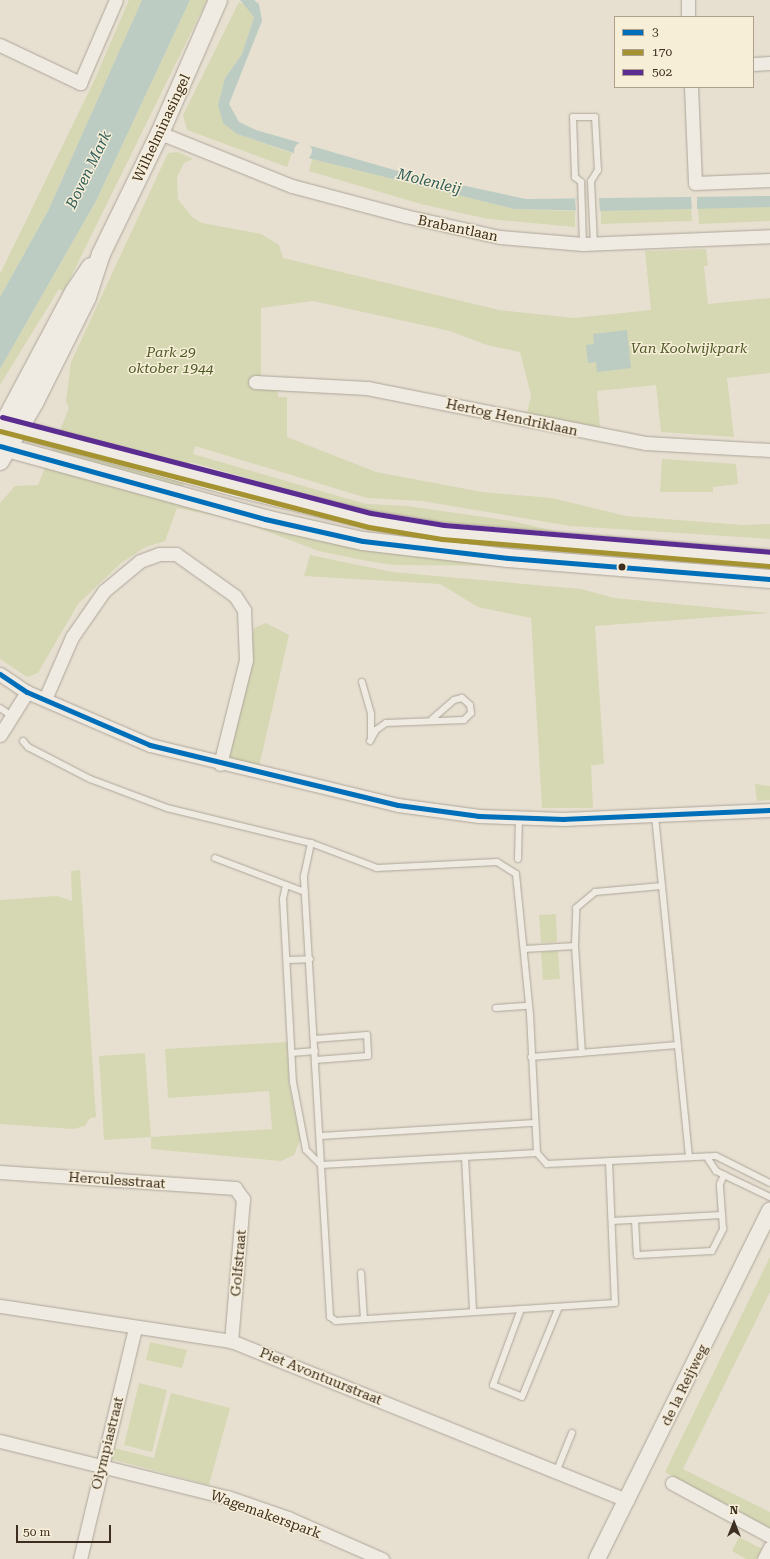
<!DOCTYPE html>
<style>
body{margin:0}
#map{position:relative;width:770px;height:1559px;overflow:hidden;background:#e7e0d1;font-family:"Roboto Serif",serif}
div>[style]{position:absolute}
.green>*{inset:0;background:#d6d7b3}
.water>*{inset:0;background:#bcccc2}
.pier>*{inset:0;background:#e7e0d1}
.round{border-radius:50%}
.roads{filter:drop-shadow(0 0 1px #ada599) drop-shadow(0 0 1px #ada599)}
.service>*{height:6px;margin:-3px;padding:0 3px;transform-origin:3px;border-radius:3px;background:#efebe3}
.minor>*{height:13px;margin:-6.5px;padding:0 6.5px;transform-origin:6.5px;border-radius:6.5px;background:#efebe3}
.tertiary>*{height:16px;margin:-8px;padding:0 8px;transform-origin:8px;border-radius:8px;background:#efebe3}
.secondary>*{height:18px;margin:-9px;padding:0 9px;transform-origin:9px;border-radius:9px;background:#efebe3}
.bus-1>*{height:5px;margin:-2.5px;padding:0 2.5px;transform-origin:2.5px;border-radius:2.5px;background:#006fba}
.bus-2>*{height:5px;margin:-2.5px;padding:0 2.5px;transform-origin:2.5px;border-radius:2.5px;background:#a49330}
.bus-3>*{height:5px;margin:-2.5px;padding:0 2.5px;transform-origin:2.5px;border-radius:2.5px;background:#5c2d91}
.dots>*{width:11px;height:11px;translate:-50% -50%;box-sizing:border-box;border:2px solid #f7eed8;border-radius:50%}
span{translate:-50% -50%;white-space:nowrap;text-align:center;line-height:1.15;-webkit-text-stroke:3px #f7eed8;paint-order:stroke}
.street-label{font-size:14px;color:#3d2e20}
.park-label{font-size:14px;color:#4d5a26;font-style:italic}
.water-label{font-size:15px;color:#2f5d5a;font-style:italic}
.legend{position:absolute;left:614px;top:16px;width:140px;height:72px;box-sizing:border-box;background:#f7eed8;border:1px solid #ada18e;margin:0;padding:5px 7px;list-style:none;font-size:12px;color:#3d2e20}
.legend li{display:flex;align-items:center;gap:8px;height:20px}
.legend b{width:20px;border:1px solid #ada18e}
.north{position:absolute;left:714px;top:1503px;width:40px;height:40px;-webkit-text-stroke:3px #f7eed8;paint-order:stroke;rotate:0deg;font-size:11px;font-weight:700;line-height:16px;text-align:center;color:#3d2e20}
.north::after{content:'';display:block;margin:auto;width:14px;height:18px;background:#3d2e20;clip-path:polygon(50% 0,100% 100%,50% 72%,0 100%)}
.scale{position:absolute;left:16px;top:1525px;width:95px;height:18px;box-sizing:border-box;border:2px solid #3d2e20;border-top:0;padding-left:5px;font-size:12px;line-height:14px;white-space:nowrap;color:#3d2e20;-webkit-text-stroke:3px #f7eed8;paint-order:stroke}
</style>
<div id="map">
<div class="green">
<div style="clip-path:polygon(129px 0,142px 0,48px 211px,0 297px,0 274px,94px 81px)"></div>
<div style="clip-path:polygon(190px 0,207px 0,64px 291px,59px 289px,0 385px,0 369px,96px 201px)"></div>
<div style="clip-path:polygon(239px 2px,250px 8px,254px 17px,242px 54px,225px 78px,218px 105px,237px 134px,292px 153px,287px 167px,187px 130px,183px 115px)"></div>
<div style="clip-path:polygon(178px 152px,193px 159px,184px 163px,177px 177px,178px 199px,192px 217px,202px 223px,261px 234px,279px 245px,283px 258px,499px 310px,574px 318px,651px 310px,645px 251px,706px 249px,708px 265px,704px 266px,708px 304px,770px 298px,770px 373px,727px 378px,734px 437px,661px 432px,656px 385px,597px 391px,600px 428px,527px 413px,531px 395px,520px 352px,487px 345px,450px 331px,313px 301px,261px 308px,261px 385px,277px 385px,278px 397px,287px 397px,287px 437px,376px 472px,482px 492px,552px 498px,626px 516px,744px 525px,770px 524px,770px 539px,570px 526px,422px 501px,367px 498px,195px 446px,193px 454px,366px 504px,407px 506px,512px 521px,576px 536px,473px 528px,314px 503px,258px 481px,190px 462px,178px 503px,368px 549px,512px 566px,393px 565px,362px 560px,319px 551px,237px 520px,177px 508px,165px 541px,146px 547px,121px 563px,78px 604px,38px 673px,27px 677px,0 659px,0 503px,15px 486px,38px 485px,69px 408px,66px 401px,71px 362px,168px 153px)"></div>
<div style="clip-path:polygon(312px 159px,514px 209px,575px 211px,575px 227px,488px 219px,421px 204px,309px 171px)"></div>
<div style="clip-path:polygon(770px 207px,770px 221px,699px 224px,698px 208px)"></div>
<div style="clip-path:polygon(691px 208px,692px 221px,601px 224px,601px 211px)"></div>
<div style="clip-path:polygon(662px 459px,736px 464px,738px 484px,713px 487px,713px 492px,660px 492px)"></div>
<div style="clip-path:polygon(310px 555px,392px 572px,581px 589px,614px 598px,770px 613px,595px 626px,604px 764px,591px 765px,593px 808px,542px 808px,531px 618px,478px 607px,440px 584px,304px 576px)"></div>
<div style="clip-path:polygon(266px 623px,289px 635px,259px 767px,227px 759px,254px 628px)"></div>
<div style="clip-path:polygon(755px 784px,770px 786px,770px 800px,757px 801px)"></div>
<div style="clip-path:polygon(80px 870px,96px 1117px,90px 1118px,85px 1126px,73px 1129px,0 1124px,0 900px,57px 896px,72px 901px,71px 871px)"></div>
<div style="clip-path:polygon(556px 914px,557px 942px,541px 943px,539px 915px)"></div>
<div style="clip-path:polygon(558px 951px,560px 979px,543px 980px,541px 952px)"></div>
<div style="clip-path:polygon(287px 1042px,289px 1084px,300px 1140px,294px 1155px,281px 1161px,151px 1149px,151px 1137px,272px 1129px,269px 1091px,168px 1098px,165px 1049px)"></div>
<div style="clip-path:polygon(145px 1053px,151px 1137px,104px 1140px,99px 1056px)"></div>
<div style="clip-path:polygon(770px 1257px,770px 1292px,683px 1469px,770px 1512px,770px 1528px,665px 1472px)"></div>
<div style="clip-path:polygon(150px 1342px,187px 1350px,182px 1368px,146px 1360px)"></div>
<div style="clip-path:polygon(139px 1383px,167px 1390px,152px 1452px,124px 1445px)"></div>
<div style="clip-path:polygon(171px 1393px,230px 1408px,209px 1485px,111px 1459px,114px 1448px,154px 1458px)"></div>
<div style="clip-path:polygon(739px 1537px,762px 1549px,756px 1559px,746px 1559px,732px 1551px)"></div>
</div>
<div class="water">
<div style="clip-path:polygon(142px 0,190px 0,96px 201px,0 369px,0 297px,48px 211px)"></div>
<div style="clip-path:polygon(240px 0,254px 0,259px 4px,262px 21px,229px 104px,239px 122px,256px 130px,405px 173px,526px 199px,770px 196px,770px 207px,601px 211px,514px 209px,312px 159px,237px 134px,223px 123px,218px 105px,225px 78px,242px 54px,254px 17px)"></div>
<div style="clip-path:polygon(627px 330px,631px 368px,597px 372px,596px 362px,588px 363px,586px 345px,594px 344px,593px 334px)"></div>
</div>
<div class="pier">
<div class="round" style="left:294px;top:142px;width:18px;height:18px"></div>
<div style="clip-path:polygon(691px 196px,697px 196px,697px 210px,692px 210px)"></div>
<div style="clip-path:polygon(599px 198px,600px 213px,576px 213px,575px 199px)"></div>
</div>
<div class="roads">
<div class="service">
<div style="left:583px;top:244px;width:62px;rotate:-91.8deg"></div>
<div style="left:581px;top:182px;width:8px;rotate:-140deg"></div>
<div style="left:575px;top:177px;width:60px;rotate:-91.9deg"></div>
<div style="left:573px;top:117px;width:22px"></div>
<div style="left:595px;top:117px;width:53px;rotate:86.8deg"></div>
<div style="left:598px;top:170px;width:13px;rotate:122deg"></div>
<div style="left:591px;top:181px;width:63px;rotate:87.3deg"></div>
<div style="left:362px;top:682px;width:33px;rotate:74deg"></div>
<div style="left:371px;top:714px;width:23px;rotate:90deg"></div>
<div style="left:0;top:708px;width:14px;rotate:34deg"></div>
<div style="left:23px;top:741px;width:8px;rotate:50deg"></div>
<div style="left:28px;top:747px;width:70px;rotate:27.3deg"></div>
<div style="left:90px;top:779px;width:82px;rotate:20.6deg"></div>
<div style="left:167px;top:808px;width:148px;rotate:13.7deg"></div>
<div style="left:370px;top:741px;width:13px;rotate:-61deg"></div>
<div style="left:376px;top:730px;width:12px;rotate:-35deg"></div>
<div style="left:386px;top:723px;width:78px;rotate:-2.2deg"></div>
<div style="left:464px;top:720px;width:10px;rotate:-45deg"></div>
<div style="left:471px;top:713px;width:8px;rotate:-97deg"></div>
<div style="left:470px;top:705px;width:11px;rotate:-139deg"></div>
<div style="left:462px;top:698px;width:8px;rotate:166deg"></div>
<div style="left:454px;top:700px;width:29px;rotate:139deg"></div>
<div style="left:655px;top:816px;width:343px;rotate:84.3deg"></div>
<div style="left:215px;top:858px;width:96px;rotate:20.7deg"></div>
<div style="left:518px;top:859px;width:41px;rotate:-88.6deg"></div>
<div style="left:286px;top:885px;width:14px;rotate:102deg"></div>
<div style="left:283px;top:899px;width:183px;rotate:86.9deg"></div>
<div style="left:293px;top:1082px;width:69px;rotate:79.2deg"></div>
<div style="left:306px;top:1150px;width:21px;rotate:45deg"></div>
<div style="left:321px;top:1165px;width:216px;rotate:-3.2deg"></div>
<div style="left:575px;top:946px;width:38px;rotate:-88deg"></div>
<div style="left:576px;top:908px;width:25px;rotate:-40deg"></div>
<div style="left:595px;top:892px;width:67px;rotate:-5.1deg"></div>
<div style="left:524px;top:949px;width:51px;rotate:-3.4deg"></div>
<div style="left:575px;top:946px;width:107px;rotate:86.3deg"></div>
<div style="left:287px;top:960px;width:23px;rotate:-2deg"></div>
<div style="left:496px;top:1008px;width:32px;rotate:-4deg"></div>
<div style="left:314px;top:1039px;width:53px;rotate:-4.3deg"></div>
<div style="left:367px;top:1035px;width:21px;rotate:87deg"></div>
<div style="left:368px;top:1056px;width:53px;rotate:175.7deg"></div>
<div style="left:292px;top:1053px;width:23px;rotate:-5deg"></div>
<div style="left:531px;top:1057px;width:147px;rotate:-4.7deg"></div>
<div style="left:320px;top:1136px;width:215px;rotate:-3.5deg"></div>
<div style="left:465px;top:1157px;width:155px;rotate:87deg"></div>
<div style="left:609px;top:1162px;width:141px;rotate:87.6deg"></div>
<div style="left:615px;top:1303px;width:280px;rotate:176.3deg"></div>
<div style="left:336px;top:1321px;width:7px;rotate:-146deg"></div>
<div style="left:330px;top:1317px;width:442px;rotate:-93.4deg"></div>
<div style="left:304px;top:876px;width:34px;rotate:-78deg"></div>
<div style="left:311px;top:843px;width:71px;rotate:20.7deg"></div>
<div style="left:377px;top:868px;width:120px;rotate:-2.9deg"></div>
<div style="left:497px;top:862px;width:22px;rotate:32deg"></div>
<div style="left:516px;top:874px;width:141px;rotate:84.3deg"></div>
<div style="left:530px;top:1014px;width:139px;rotate:87.1deg"></div>
<div style="left:537px;top:1153px;width:15px;rotate:48deg"></div>
<div style="left:547px;top:1164px;width:169px;rotate:-2.7deg"></div>
<div style="left:716px;top:1156px;width:60px;rotate:26.6deg"></div>
<div style="left:724px;top:1175px;width:51px;rotate:25.6deg"></div>
<div style="left:635px;top:1220px;width:35px;rotate:87deg"></div>
<div style="left:637px;top:1255px;width:75px;rotate:-3.1deg"></div>
<div style="left:712px;top:1251px;width:25px;rotate:-63deg"></div>
<div style="left:723px;top:1229px;width:14px;rotate:-94deg"></div>
<div style="left:612px;top:1221px;width:110px;rotate:-3.1deg"></div>
<div style="left:722px;top:1215px;width:31px;rotate:-94deg"></div>
<div style="left:720px;top:1184px;width:10px;rotate:-66deg"></div>
<div style="left:724px;top:1175px;width:9px;rotate:-153deg"></div>
<div style="left:716px;top:1171px;width:17px;rotate:-123deg"></div>
<div style="left:361px;top:1273px;width:46px;rotate:86.3deg"></div>
<div style="left:521px;top:1309px;width:81px;rotate:110.2deg"></div>
<div style="left:493px;top:1385px;width:31px;rotate:22deg"></div>
<div style="left:522px;top:1397px;width:97px;rotate:-67.7deg"></div>
<div style="left:557px;top:1470px;width:40px;rotate:-68deg"></div>
</div>
<div class="minor">
<div style="left:688px;top:0;width:17px;rotate:90deg"></div>
<div style="left:0;top:45px;width:89px;rotate:25.4deg"></div>
<div style="left:80px;top:83px;width:90px;rotate:-66.6deg"></div>
<div style="left:753px;top:64px;width:17px;rotate:-3deg"></div>
<div style="left:691px;top:87px;width:96px;rotate:87.6deg"></div>
<div style="left:695px;top:183px;width:75px;rotate:-2.3deg"></div>
<div style="left:160px;top:133px;width:142px;rotate:21.9deg"></div>
<div style="left:292px;top:186px;width:117px;rotate:14.9deg"></div>
<div style="left:405px;top:216px;width:97px;rotate:12.5deg"></div>
<div style="left:500px;top:237px;width:83px;rotate:4.8deg"></div>
<div style="left:583px;top:244px;width:187px;rotate:-2.4deg"></div>
<div style="left:255px;top:382px;width:112px;rotate:3.1deg"></div>
<div style="left:367px;top:388px;width:283px;rotate:11.2deg"></div>
<div style="left:645px;top:443px;width:125px;rotate:3.2deg"></div>
<div style="left:0;top:674px;width:32px;rotate:34deg"></div>
<div style="left:27px;top:692px;width:134px;rotate:23.3deg"></div>
<div style="left:150px;top:745px;width:255px;rotate:13.6deg"></div>
<div style="left:398px;top:805px;width:82px;rotate:7.7deg"></div>
<div style="left:479px;top:816px;width:85px;rotate:2deg"></div>
<div style="left:564px;top:819px;width:206px;rotate:-2.5deg"></div>
<div style="left:45px;top:699px;width:68px;rotate:-66.5deg"></div>
<div style="left:72px;top:637px;width:56px;rotate:-55.2deg"></div>
<div style="left:104px;top:591px;width:47px;rotate:-39.8deg"></div>
<div style="left:140px;top:561px;width:20px;rotate:-20deg"></div>
<div style="left:159px;top:554px;width:17px"></div>
<div style="left:176px;top:554px;width:72px;rotate:35.4deg"></div>
<div style="left:235px;top:596px;width:17px;rotate:57deg"></div>
<div style="left:244px;top:610px;width:50px;rotate:87.7deg"></div>
<div style="left:246px;top:660px;width:107px;rotate:104deg"></div>
<div style="left:0;top:735px;width:51px;rotate:-57.9deg"></div>
<div style="left:0;top:1172px;width:236px;rotate:3.9deg"></div>
<div style="left:235px;top:1188px;width:14px;rotate:54deg"></div>
<div style="left:243px;top:1199px;width:143px;rotate:94.8deg"></div>
<div style="left:0;top:1306px;width:234px;rotate:8.6deg"></div>
<div style="left:231px;top:1341px;width:427px;rotate:21.9deg"></div>
<div style="left:0;top:1441px;width:234px;rotate:13.9deg"></div>
<div style="left:227px;top:1497px;width:65px;rotate:19deg"></div>
<div style="left:288px;top:1518px;width:103px;rotate:23.6deg"></div>
<div style="left:672px;top:1483px;width:111px;rotate:28.4deg"></div>
<div style="left:80px;top:1559px;width:237px;rotate:-76.6deg"></div>
<div style="left:764px;top:1559px;width:13px;rotate:-63deg"></div>
</div>
<div class="tertiary">
<div style="left:597px;top:1559px;width:389px;rotate:-63.6deg"></div>
</div>
<div class="secondary">
<div style="left:4px;top:425px;width:242px;rotate:15.1deg"></div>
<div style="left:238px;top:488px;width:136px;rotate:13.6deg"></div>
<div style="left:370px;top:520px;width:74px;rotate:9.3deg"></div>
<div style="left:443px;top:532px;width:328px;rotate:4.7deg"></div>
<div style="left:0;top:431px;width:157px;rotate:-62deg"></div>
<div style="left:74px;top:292px;width:30px;rotate:-56deg"></div>
<div style="left:0;top:446px;width:275px;rotate:15.4deg"></div>
<div style="left:265px;top:519px;width:100px;rotate:12.7deg"></div>
<div style="left:363px;top:541px;width:146px;rotate:6.7deg"></div>
<div style="left:508px;top:558px;width:263px;rotate:4.6deg"></div>
<div style="left:0;top:461px;width:67px;rotate:-59.6deg"></div>
<div style="left:34px;top:403px;width:119px;rotate:-63.4deg"></div>
<div style="left:87px;top:297px;width:45px;rotate:-72deg"></div>
<div style="left:101px;top:254px;width:135px;rotate:-64deg"></div>
<div style="left:160px;top:133px;width:145px;rotate:-66.4deg"></div>
</div>
</div>
<div class="bus-1">
<div style="left:0;top:446px;width:275px;rotate:15.4deg"></div>
<div style="left:265px;top:519px;width:100px;rotate:12.7deg"></div>
<div style="left:363px;top:541px;width:146px;rotate:6.7deg"></div>
<div style="left:508px;top:558px;width:263px;rotate:4.6deg"></div>
<div style="left:0;top:674px;width:32px;rotate:34deg"></div>
<div style="left:27px;top:692px;width:134px;rotate:23.3deg"></div>
<div style="left:150px;top:745px;width:255px;rotate:13.6deg"></div>
<div style="left:398px;top:805px;width:82px;rotate:7.7deg"></div>
<div style="left:479px;top:816px;width:85px;rotate:2deg"></div>
<div style="left:564px;top:819px;width:206px;rotate:-2.5deg"></div>
</div>
<div class="bus-2">
<div style="left:0;top:431px;width:381px;rotate:14.6deg"></div>
<div style="left:369px;top:527px;width:74px;rotate:9.3deg"></div>
<div style="left:442px;top:539px;width:328px;rotate:4.7deg"></div>
</div>
<div class="bus-3">
<div style="left:2px;top:417px;width:381px;rotate:14.6deg"></div>
<div style="left:371px;top:513px;width:74px;rotate:9.3deg"></div>
<div style="left:444px;top:525px;width:327px;rotate:4.7deg"></div>
</div>
<div class="dots">
<div style="left:622px;top:567px;background:#3d2e20"></div>
</div>
<div class="street-label">
<span style="left:161px;top:128px;rotate:-65deg">Wilhelminasingel</span>
<span style="left:458px;top:228px;rotate:12deg">Brabantlaan</span>
<span style="left:512px;top:417px;rotate:12deg">Hertog Hendriklaan</span>
<span style="left:117px;top:1180px;rotate:4deg">Herculesstraat</span>
<span style="left:238px;top:1263px;rotate:-85deg">Golfstraat</span>
<span style="left:321px;top:1376px;rotate:22deg">Piet Avontuurstraat</span>
<span style="left:684px;top:1385px;rotate:-64deg">de la Reijweg</span>
<span style="left:107px;top:1443px;rotate:-76deg">Olympiastraat</span>
<span style="left:266px;top:1514px;rotate:20deg">Wagemakerspark</span>
</div>
<div class="park-label">
<span style="left:689px;top:348px">Van Koolwijkpark</span>
<span style="left:171px;top:360px">Park 29<br>oktober 1944</span>
</div>
<div class="water-label">
<span style="left:89px;top:170px;rotate:-64deg">Boven Mark</span>
<span style="left:429px;top:182px;rotate:14deg">Molenleij</span>
</div>
<ul class="legend">
<li><b style="height:5px;background:#006fba"></b>3</li>
<li><b style="height:5px;background:#a49330"></b>170</li>
<li><b style="height:5px;background:#5c2d91"></b>502</li>
</ul>
<div class="north">N</div>
<div class="scale">50 m</div>
</div>
